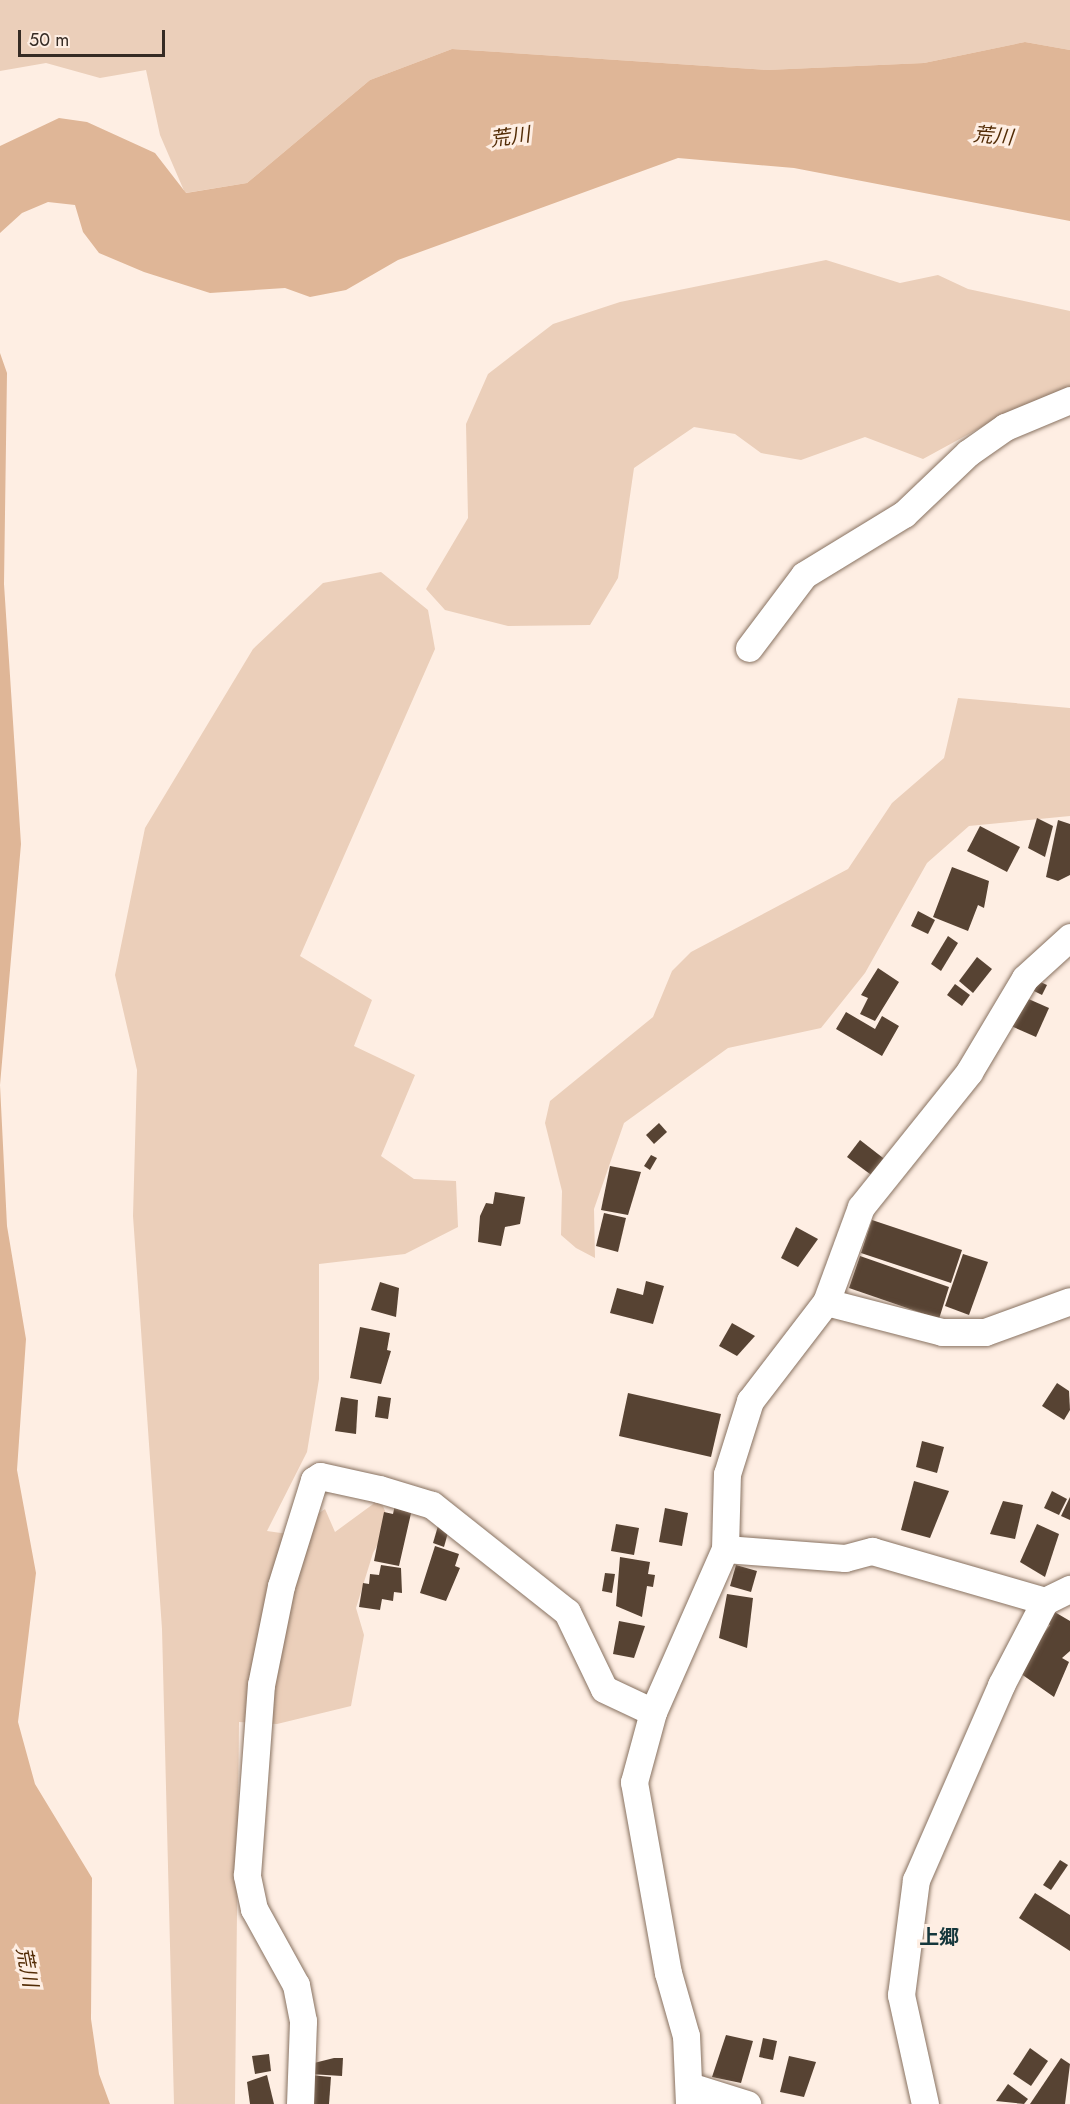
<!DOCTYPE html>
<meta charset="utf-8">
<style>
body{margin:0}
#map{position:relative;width:1070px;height:2104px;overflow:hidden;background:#feeee3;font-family:Jost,"Noto Sans JP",sans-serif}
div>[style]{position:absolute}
.green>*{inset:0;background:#ebcfba}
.water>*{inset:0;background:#dfb697}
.building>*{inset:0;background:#574333}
.roads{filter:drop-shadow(0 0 2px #887261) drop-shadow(0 0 2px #887261)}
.minor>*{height:27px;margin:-13.5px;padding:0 13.5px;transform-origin:13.5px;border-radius:13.5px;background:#fff}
span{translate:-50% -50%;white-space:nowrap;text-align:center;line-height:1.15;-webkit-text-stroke:6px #feeee3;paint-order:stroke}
.water-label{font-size:20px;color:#532c06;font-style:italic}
.neighbourhood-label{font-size:20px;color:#15373c;font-weight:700}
.scale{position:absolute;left:18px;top:30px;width:147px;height:27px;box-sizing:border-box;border:3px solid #352b24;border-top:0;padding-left:8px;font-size:18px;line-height:21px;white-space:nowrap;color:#352b24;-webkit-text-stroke:4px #feeee3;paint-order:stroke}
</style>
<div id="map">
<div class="green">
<div style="clip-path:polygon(0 0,1070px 0,1070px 50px,1025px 42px,924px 63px,767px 70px,452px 49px,370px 80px,247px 183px,185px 193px,160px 135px,146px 70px,100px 78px,46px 63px,0 71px)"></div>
<div style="clip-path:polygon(826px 260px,900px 283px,938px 275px,968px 289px,1070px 311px,1070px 389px,1000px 417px,923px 459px,865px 437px,801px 460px,761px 453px,735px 434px,694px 427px,634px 468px,618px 578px,590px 625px,508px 626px,445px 610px,426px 589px,468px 518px,466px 424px,488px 374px,553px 324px,620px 302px)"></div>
<div style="clip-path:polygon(381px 572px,428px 610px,435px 649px,300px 956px,372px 1000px,354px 1046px,415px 1075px,381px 1156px,414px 1179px,456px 1181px,458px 1227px,405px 1254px,319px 1264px,319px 1379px,307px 1452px,267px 1531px,288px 1534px,325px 1509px,335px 1532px,380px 1499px,390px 1523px,373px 1553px,356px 1608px,364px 1635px,351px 1706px,277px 1724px,239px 1722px,235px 2104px,174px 2104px,162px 1629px,133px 1216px,137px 1070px,115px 975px,145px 828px,253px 649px,323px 583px)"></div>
<div style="clip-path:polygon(958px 698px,1070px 708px,1070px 816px,969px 826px,927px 863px,865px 973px,821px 1028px,728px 1048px,624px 1123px,594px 1209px,595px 1258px,576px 1248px,561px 1235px,562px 1191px,545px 1123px,550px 1101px,653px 1017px,672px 971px,691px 952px,848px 869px,892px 803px,944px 758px)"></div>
</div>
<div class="water">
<div style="clip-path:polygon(1025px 42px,1070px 50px,1070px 221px,794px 168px,678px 158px,398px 260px,346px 290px,310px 297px,285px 288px,210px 293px,144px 272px,99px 253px,83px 232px,75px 205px,48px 202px,22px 213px,0 233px,0 146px,59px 118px,87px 122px,155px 153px,186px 193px,247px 183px,370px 80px,452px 49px,767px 70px,924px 63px)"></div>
<div style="clip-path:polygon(0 353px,7px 373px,4px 584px,21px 844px,0 1085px,7px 1226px,26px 1339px,17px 1470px,36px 1573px,18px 1722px,35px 1784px,92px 1878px,91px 2019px,99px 2074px,110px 2104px,0 2104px)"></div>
</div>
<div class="building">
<div style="clip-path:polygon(1037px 818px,1053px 826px,1045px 857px,1028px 848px)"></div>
<div style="clip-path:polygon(1058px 820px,1070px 824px,1070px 875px,1058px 881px,1046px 877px)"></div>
<div style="clip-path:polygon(980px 826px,1020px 847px,1007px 872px,967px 851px)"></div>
<div style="clip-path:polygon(952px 867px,989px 881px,984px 908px,978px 905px,968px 931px,933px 917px)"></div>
<div style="clip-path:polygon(918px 911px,935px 920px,928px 934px,911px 926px)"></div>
<div style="clip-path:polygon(948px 936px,958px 943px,941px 971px,931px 964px)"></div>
<div style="clip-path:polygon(977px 957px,992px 969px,973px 993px,959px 981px)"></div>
<div style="clip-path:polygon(878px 968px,899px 982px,875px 1021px,860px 1014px,868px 998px,861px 995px)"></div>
<div style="clip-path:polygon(1034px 979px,1047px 985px,1042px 995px,1030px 989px)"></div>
<div style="clip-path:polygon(955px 984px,970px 995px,962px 1006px,947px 995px)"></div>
<div style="clip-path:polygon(1024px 997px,1049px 1008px,1036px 1037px,1011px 1026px)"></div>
<div style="clip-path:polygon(846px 1012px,875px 1029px,882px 1016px,899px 1026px,882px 1056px,836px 1029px)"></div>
<div style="clip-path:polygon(659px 1123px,667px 1132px,654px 1144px,646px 1135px)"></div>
<div style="clip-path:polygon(860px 1140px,887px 1161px,874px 1177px,847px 1157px)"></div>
<div style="clip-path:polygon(651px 1155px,657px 1158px,650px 1170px,644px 1166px)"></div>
<div style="clip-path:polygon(610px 1166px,641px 1172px,628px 1215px,601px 1210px)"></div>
<div style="clip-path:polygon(495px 1192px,525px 1197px,520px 1224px,505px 1227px,501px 1246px,478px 1242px,480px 1216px,486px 1203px,493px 1204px)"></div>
<div style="clip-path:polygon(604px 1213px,626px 1218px,618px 1252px,596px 1246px)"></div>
<div style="clip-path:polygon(872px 1220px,962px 1250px,951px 1283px,861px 1253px)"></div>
<div style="clip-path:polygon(796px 1227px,818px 1239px,798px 1267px,781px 1258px)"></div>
<div style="clip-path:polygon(963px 1254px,988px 1262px,969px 1315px,945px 1306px)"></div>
<div style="clip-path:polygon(860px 1256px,949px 1287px,939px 1319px,849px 1288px)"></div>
<div style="clip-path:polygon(646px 1281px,664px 1286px,653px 1324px,610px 1313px,617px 1288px,643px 1295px)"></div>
<div style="clip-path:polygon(380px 1282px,399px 1288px,396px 1317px,371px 1310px)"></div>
<div style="clip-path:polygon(732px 1323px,755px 1336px,737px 1356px,719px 1346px)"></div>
<div style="clip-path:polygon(360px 1327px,390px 1333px,387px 1350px,391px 1351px,381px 1384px,350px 1378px)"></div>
<div style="clip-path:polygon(1057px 1383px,1069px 1391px,1070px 1410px,1064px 1420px,1042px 1406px)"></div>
<div style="clip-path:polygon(628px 1393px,721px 1414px,711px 1457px,619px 1436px)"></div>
<div style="clip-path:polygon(378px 1396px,391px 1398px,388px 1419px,375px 1417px)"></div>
<div style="clip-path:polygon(341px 1397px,358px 1400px,356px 1434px,335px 1431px)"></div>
<div style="clip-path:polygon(922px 1441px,944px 1447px,937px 1473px,916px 1467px)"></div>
<div style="clip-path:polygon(914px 1481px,949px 1491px,930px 1538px,901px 1530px)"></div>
<div style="clip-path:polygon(1052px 1491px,1067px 1499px,1059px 1515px,1044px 1508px)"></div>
<div style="clip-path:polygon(1070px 1497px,1070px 1520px,1061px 1516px)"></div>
<div style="clip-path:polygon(1003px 1501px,1023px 1505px,1015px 1539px,990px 1534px)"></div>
<div style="clip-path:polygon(395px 1505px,412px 1509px,399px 1566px,374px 1561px,384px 1512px,393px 1514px)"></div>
<div style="clip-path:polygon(665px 1508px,688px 1513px,682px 1546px,659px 1542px)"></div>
<div style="clip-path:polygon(616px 1524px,639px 1528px,634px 1555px,611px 1551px)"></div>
<div style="clip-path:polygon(1037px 1524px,1059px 1534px,1045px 1577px,1020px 1562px)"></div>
<div style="clip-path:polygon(438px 1526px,449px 1529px,444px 1547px,433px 1543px)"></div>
<div style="clip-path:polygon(435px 1546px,459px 1554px,455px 1566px,460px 1568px,446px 1601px,420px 1593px)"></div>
<div style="clip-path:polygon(620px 1557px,650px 1562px,648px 1574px,655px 1575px,653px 1587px,647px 1586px,642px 1617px,616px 1606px)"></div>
<div style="clip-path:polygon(381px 1565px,401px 1568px,402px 1593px,394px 1592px,393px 1601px,382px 1599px,380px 1610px,359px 1607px,363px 1583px,369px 1584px,370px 1574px,379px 1575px)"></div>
<div style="clip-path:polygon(736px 1565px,757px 1571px,751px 1592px,730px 1586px)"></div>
<div style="clip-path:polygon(605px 1573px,615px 1574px,612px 1593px,602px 1591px)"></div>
<div style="clip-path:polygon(727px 1594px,753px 1598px,747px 1648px,719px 1638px)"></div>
<div style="clip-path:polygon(1053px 1611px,1070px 1621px,1070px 1651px,1062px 1658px,1069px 1662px,1054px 1697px,1017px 1671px,1050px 1625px,1045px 1622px)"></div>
<div style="clip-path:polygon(619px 1621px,645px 1626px,634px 1658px,613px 1654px)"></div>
<div style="clip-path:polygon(1060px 1860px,1068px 1865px,1051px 1890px,1043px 1885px)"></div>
<div style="clip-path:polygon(1035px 1893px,1070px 1915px,1070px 1951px,1019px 1918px)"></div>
<div style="clip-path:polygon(726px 2035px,753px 2041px,741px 2083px,712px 2077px)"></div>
<div style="clip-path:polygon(763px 2038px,777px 2041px,773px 2060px,759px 2057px)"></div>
<div style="clip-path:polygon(1030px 2048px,1048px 2061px,1031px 2086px,1013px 2074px)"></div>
<div style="clip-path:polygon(269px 2054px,271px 2071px,255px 2074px,252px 2056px)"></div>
<div style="clip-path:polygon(789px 2056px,816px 2062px,804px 2097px,780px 2092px)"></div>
<div style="clip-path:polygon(334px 2058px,343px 2058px,342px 2076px,310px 2074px,310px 2064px)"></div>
<div style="clip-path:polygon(1061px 2058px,1070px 2064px,1065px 2104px,1030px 2104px)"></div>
<div style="clip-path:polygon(267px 2075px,274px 2104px,250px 2104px,247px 2082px)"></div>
<div style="clip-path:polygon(310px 2075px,331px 2077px,329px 2104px,309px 2104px)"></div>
<div style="clip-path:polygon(1008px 2084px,1028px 2099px,1024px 2104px,996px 2101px)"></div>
</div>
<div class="roads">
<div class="minor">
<div style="left:749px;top:648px;width:91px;rotate:-53deg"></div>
<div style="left:804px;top:575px;width:117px;rotate:-31.4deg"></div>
<div style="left:904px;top:514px;width:88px;rotate:-43.6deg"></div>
<div style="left:968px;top:453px;width:45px;rotate:-35.1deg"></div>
<div style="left:1005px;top:427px;width:70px;rotate:-22.6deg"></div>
<div style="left:826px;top:1302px;width:120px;rotate:14.5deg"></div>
<div style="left:942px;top:1332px;width:43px"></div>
<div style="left:985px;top:1332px;width:90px;rotate:-20deg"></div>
<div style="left:725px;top:1549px;width:120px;rotate:4.3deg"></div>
<div style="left:845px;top:1558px;width:28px;rotate:-15deg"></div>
<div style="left:872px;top:1551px;width:180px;rotate:16.1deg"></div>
<div style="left:689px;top:2086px;width:61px;rotate:17.2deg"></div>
<div style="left:300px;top:2104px;width:83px;rotate:-87.9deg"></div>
<div style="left:303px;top:2021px;width:37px;rotate:-101deg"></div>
<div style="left:296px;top:1985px;width:87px;rotate:-118.9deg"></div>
<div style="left:254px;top:1909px;width:35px;rotate:-102deg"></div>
<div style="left:247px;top:1875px;width:191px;rotate:-85.8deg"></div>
<div style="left:261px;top:1685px;width:101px;rotate:-78.6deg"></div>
<div style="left:281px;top:1586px;width:111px;rotate:-72.7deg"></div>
<div style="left:314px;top:1480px;width:7px;rotate:-34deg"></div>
<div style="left:320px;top:1476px;width:60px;rotate:12.4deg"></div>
<div style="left:379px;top:1489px;width:55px;rotate:16.8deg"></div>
<div style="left:432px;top:1505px;width:172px;rotate:38.4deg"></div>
<div style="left:567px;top:1612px;width:85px;rotate:64.3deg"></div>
<div style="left:604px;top:1689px;width:54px;rotate:25.1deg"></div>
<div style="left:689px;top:2104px;width:68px;rotate:-92.5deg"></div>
<div style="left:686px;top:2036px;width:66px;rotate:-105.9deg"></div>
<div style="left:668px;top:1973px;width:194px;rotate:-100.1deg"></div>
<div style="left:634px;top:1782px;width:73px;rotate:-74.8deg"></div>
<div style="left:653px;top:1712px;width:178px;rotate:-66.2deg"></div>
<div style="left:725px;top:1549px;width:75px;rotate:-88.5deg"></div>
<div style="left:727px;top:1474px;width:77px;rotate:-72.5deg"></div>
<div style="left:750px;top:1401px;width:125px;rotate:-52.5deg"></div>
<div style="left:826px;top:1302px;width:101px;rotate:-69.8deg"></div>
<div style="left:861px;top:1207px;width:173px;rotate:-51.3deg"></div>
<div style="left:969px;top:1072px;width:109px;rotate:-59.2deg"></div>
<div style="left:1025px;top:978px;width:61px;rotate:-42.3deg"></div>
<div style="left:925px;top:2104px;width:112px;rotate:-102.4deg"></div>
<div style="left:901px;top:1995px;width:116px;rotate:-82.6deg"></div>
<div style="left:916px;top:1880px;width:213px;rotate:-66.4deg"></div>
<div style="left:1001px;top:1685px;width:95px;rotate:-62.4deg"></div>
<div style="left:1045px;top:1601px;width:28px;rotate:-26deg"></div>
</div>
</div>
<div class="water-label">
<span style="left:993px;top:136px;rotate:5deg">荒川</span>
<span style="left:510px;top:137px;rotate:-8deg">荒川</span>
<span style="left:27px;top:1967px;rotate:79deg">荒川</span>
</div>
<div class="neighbourhood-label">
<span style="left:939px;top:1937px">上郷</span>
</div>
<div class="scale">50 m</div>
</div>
